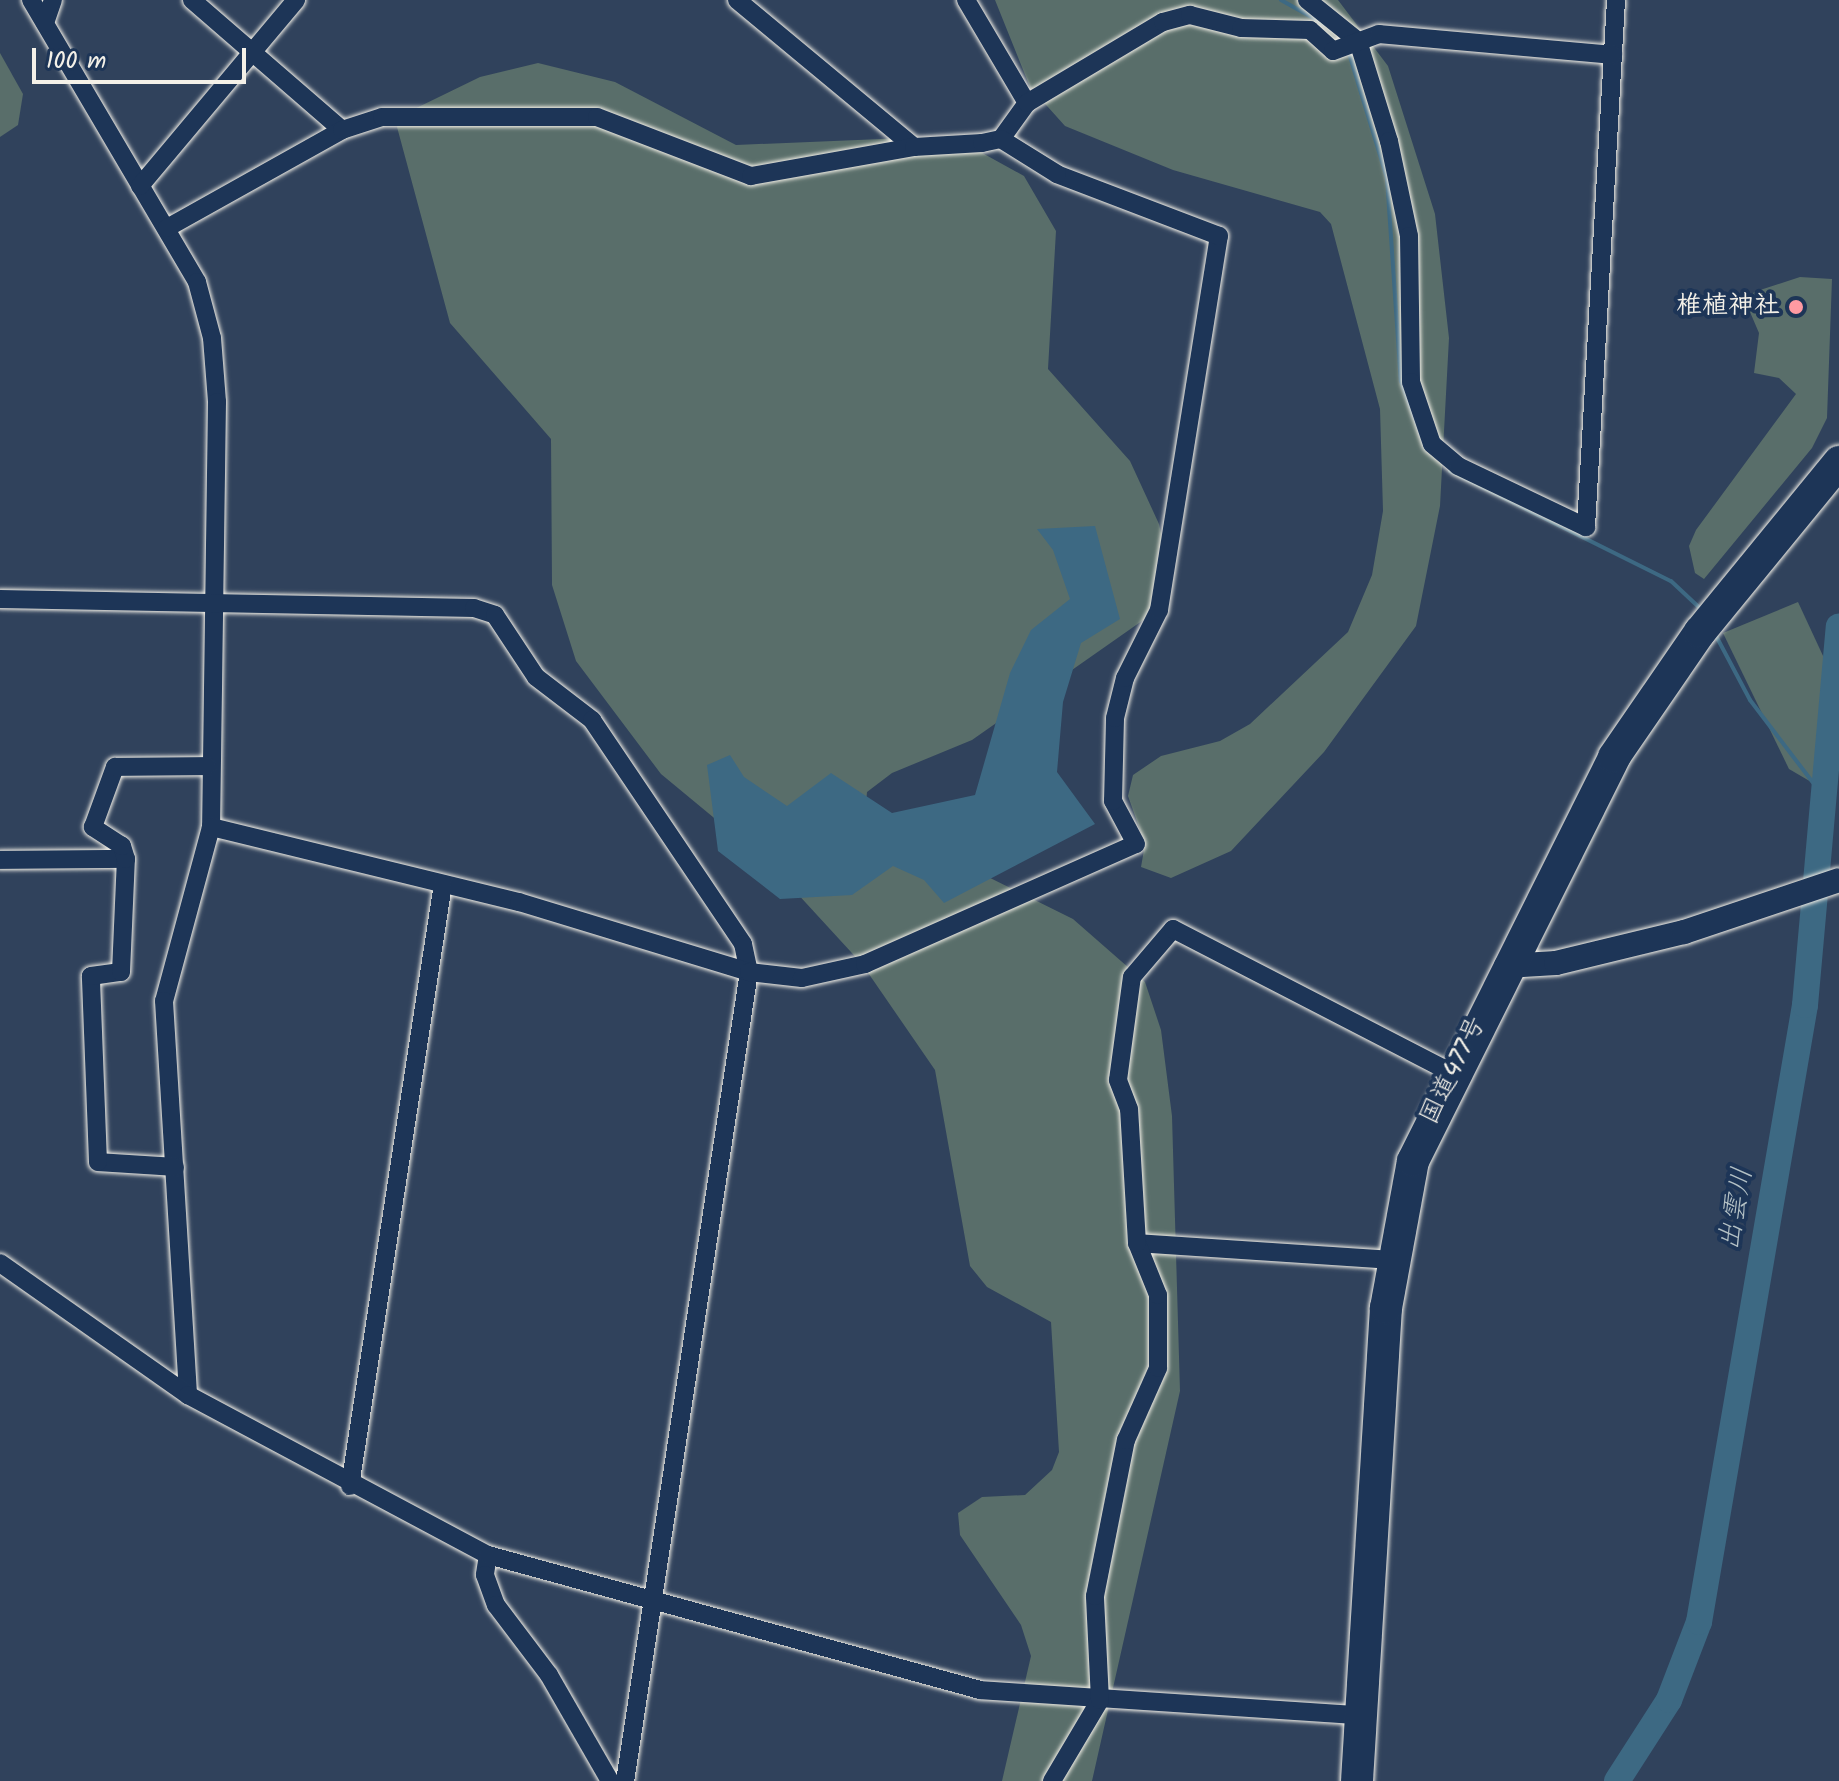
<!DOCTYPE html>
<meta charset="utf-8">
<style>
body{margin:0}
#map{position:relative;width:1839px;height:1781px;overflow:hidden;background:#30425c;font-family:Kalam,"Klee One",sans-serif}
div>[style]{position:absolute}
.green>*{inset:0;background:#596e6a}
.water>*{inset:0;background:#3d6983}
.stream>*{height:4px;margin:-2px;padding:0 2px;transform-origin:2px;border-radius:2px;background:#3d6983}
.river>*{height:26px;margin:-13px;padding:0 13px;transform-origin:13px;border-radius:13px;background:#3d6983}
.roads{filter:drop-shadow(0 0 2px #f4f1e8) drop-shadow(0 0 2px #f4f1e8)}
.street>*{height:18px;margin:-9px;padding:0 9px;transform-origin:9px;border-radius:9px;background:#1d3557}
.secondary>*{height:24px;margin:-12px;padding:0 12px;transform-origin:12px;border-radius:12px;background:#1d3557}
.highway>*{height:32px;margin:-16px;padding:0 16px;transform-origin:16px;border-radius:16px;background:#1d3557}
.dots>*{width:22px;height:22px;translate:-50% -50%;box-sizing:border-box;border:4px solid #1d3557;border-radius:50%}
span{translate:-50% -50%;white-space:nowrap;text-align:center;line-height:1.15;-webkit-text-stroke:8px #1d3557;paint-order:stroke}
.poi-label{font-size:26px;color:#f4f1e8;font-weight:700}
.right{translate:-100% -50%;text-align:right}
.street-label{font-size:26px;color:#f4f1e8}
.water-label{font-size:28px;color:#b4c1c5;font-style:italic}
.scale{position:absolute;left:32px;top:48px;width:214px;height:36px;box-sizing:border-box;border:4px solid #f4f1e8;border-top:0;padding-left:10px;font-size:24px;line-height:28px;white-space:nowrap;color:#f4f1e8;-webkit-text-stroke:6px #1d3557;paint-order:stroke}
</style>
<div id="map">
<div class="green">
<div style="clip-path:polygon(995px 0,1338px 0,1388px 66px,1435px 214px,1449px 338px,1440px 506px,1416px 626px,1324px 752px,1231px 851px,1171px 878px,1141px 867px,1145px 844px,1128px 796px,1133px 775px,1161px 756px,1220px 741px,1250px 724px,1348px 632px,1372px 575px,1383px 511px,1380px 409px,1331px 224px,1320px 212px,1173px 170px,1065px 126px,1030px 87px)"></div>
<div style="clip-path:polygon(0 53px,23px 94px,18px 125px,0 137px)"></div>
<div style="clip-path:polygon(538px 63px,615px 82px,736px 145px,929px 137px,966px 144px,1024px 176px,1056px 231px,1048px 369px,1130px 461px,1159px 524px,1169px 571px,1149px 616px,972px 740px,892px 773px,867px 792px,865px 816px,1073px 919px,1145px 982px,1161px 1030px,1172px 1116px,1180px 1391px,1092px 1781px,1002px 1781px,1031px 1656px,1021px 1625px,960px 1535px,958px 1513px,982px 1497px,1025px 1495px,1052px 1470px,1059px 1452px,1051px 1322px,987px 1287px,970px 1266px,935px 1070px,862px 964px,772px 866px,661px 774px,576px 661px,552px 585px,551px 439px,450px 323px,397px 127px,402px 115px,480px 77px)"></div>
<div style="clip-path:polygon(1800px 277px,1832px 279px,1827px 418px,1812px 448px,1704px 579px,1695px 573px,1689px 546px,1696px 530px,1796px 394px,1779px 378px,1754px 373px,1759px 333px,1747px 305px,1754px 292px)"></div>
<div style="clip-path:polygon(1798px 602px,1824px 658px,1818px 786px,1789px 769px,1723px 633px)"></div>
</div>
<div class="water">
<div style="clip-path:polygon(1095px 526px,1120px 619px,1081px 643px,1063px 702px,1057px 772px,1095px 824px,944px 903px,924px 880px,893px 866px,852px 895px,780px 899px,718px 851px,707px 765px,730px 755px,744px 777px,787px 806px,831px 773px,892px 813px,975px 795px,1010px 673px,1031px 630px,1070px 599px,1053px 550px,1037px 529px)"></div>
</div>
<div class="stream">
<div style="left:1281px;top:0;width:49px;rotate:29.2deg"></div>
<div style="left:1348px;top:50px;width:134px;rotate:73.1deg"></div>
<div style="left:1387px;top:178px;width:203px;rotate:86.1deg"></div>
<div style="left:1401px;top:381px;width:72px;rotate:69.8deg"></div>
<div style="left:1450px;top:471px;width:247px;rotate:26.5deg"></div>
<div style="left:1671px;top:581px;width:42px;rotate:43.1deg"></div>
<div style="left:1714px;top:632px;width:77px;rotate:62.1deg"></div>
<div style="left:1750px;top:700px;width:127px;rotate:52.7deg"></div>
</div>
<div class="river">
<div style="left:1617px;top:1781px;width:96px;rotate:-57.3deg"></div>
<div style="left:1669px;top:1700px;width:84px;rotate:-69deg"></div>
<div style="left:1699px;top:1622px;width:626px;rotate:-80.25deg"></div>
<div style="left:1805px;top:1005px;width:380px;rotate:-84.9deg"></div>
</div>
<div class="roads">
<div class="street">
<div style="left:31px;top:0;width:327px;rotate:59.5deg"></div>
<div style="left:197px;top:282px;width:58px;rotate:75deg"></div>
<div style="left:212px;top:338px;width:64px;rotate:85.5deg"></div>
<div style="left:217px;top:402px;width:425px;rotate:90.8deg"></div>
<div style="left:211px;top:827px;width:180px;rotate:105.1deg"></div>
<div style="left:164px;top:1001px;width:395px;rotate:86.5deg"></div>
<div style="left:192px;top:0;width:198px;rotate:40.9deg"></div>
<div style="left:737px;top:0;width:230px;rotate:39.7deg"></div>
<div style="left:966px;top:0;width:120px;rotate:59.4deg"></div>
<div style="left:1307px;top:0;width:65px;rotate:38.8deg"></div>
<div style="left:1358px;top:41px;width:105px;rotate:72.8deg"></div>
<div style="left:1389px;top:141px;width:97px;rotate:78.1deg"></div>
<div style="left:1409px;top:236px;width:146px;rotate:89.2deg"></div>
<div style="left:1411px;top:382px;width:65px;rotate:71.3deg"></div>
<div style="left:1432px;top:444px;width:34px;rotate:40deg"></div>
<div style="left:1458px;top:466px;width:142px;rotate:25.5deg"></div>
<div style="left:1586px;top:527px;width:528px;rotate:-86.74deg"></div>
<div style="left:45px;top:23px;width:24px;rotate:-71deg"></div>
<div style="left:140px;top:186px;width:243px;rotate:-50deg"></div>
<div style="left:167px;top:228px;width:201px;rotate:-29.2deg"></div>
<div style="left:342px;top:130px;width:42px;rotate:-18deg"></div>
<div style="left:382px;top:117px;width:215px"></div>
<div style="left:597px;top:117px;width:165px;rotate:21deg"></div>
<div style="left:751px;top:176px;width:166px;rotate:-10.1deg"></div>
<div style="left:914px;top:147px;width:68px;rotate:-3.4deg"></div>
<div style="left:982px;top:143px;width:19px;rotate:-12deg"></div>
<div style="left:1001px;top:139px;width:44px;rotate:-54.2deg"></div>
<div style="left:1027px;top:103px;width:158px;rotate:-30.8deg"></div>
<div style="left:1163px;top:22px;width:28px;rotate:-15deg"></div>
<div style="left:1190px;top:15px;width:53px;rotate:14.3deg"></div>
<div style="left:1241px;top:28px;width:69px;rotate:1.7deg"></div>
<div style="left:1310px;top:30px;width:31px;rotate:42deg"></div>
<div style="left:1333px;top:51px;width:49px;rotate:-20.3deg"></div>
<div style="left:1379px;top:34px;width:235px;rotate:5.1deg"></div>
<div style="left:0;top:599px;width:474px;rotate:1.1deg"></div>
<div style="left:474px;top:608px;width:22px;rotate:18deg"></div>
<div style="left:495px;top:615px;width:74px;rotate:56.5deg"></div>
<div style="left:536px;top:677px;width:71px;rotate:37.5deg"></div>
<div style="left:592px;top:720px;width:270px;rotate:56deg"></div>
<div style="left:743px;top:944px;width:29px;rotate:78deg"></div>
<div style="left:749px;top:972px;width:818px;rotate:98.71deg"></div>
<div style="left:211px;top:827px;width:317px;rotate:13.7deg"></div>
<div style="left:519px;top:902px;width:240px;rotate:16.9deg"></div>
<div style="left:749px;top:972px;width:53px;rotate:6.5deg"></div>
<div style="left:802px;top:978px;width:65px;rotate:-12.5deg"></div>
<div style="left:865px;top:964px;width:296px;rotate:-23.9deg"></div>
<div style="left:1136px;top:844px;width:49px;rotate:-118.1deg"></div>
<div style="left:1113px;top:801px;width:83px;rotate:-88.6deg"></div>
<div style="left:1115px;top:718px;width:41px;rotate:-76deg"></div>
<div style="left:1125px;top:678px;width:76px;rotate:-63.4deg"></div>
<div style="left:1159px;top:610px;width:379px;rotate:-80.9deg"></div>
<div style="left:1219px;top:236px;width:173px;rotate:-159.1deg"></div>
<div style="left:1057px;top:174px;width:66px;rotate:-148deg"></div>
<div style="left:0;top:860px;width:126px;rotate:-0.5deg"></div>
<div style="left:175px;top:1167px;width:77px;rotate:-176.3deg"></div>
<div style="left:98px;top:1162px;width:186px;rotate:-92.2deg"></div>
<div style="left:91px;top:976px;width:30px;rotate:-8deg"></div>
<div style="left:121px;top:972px;width:113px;rotate:-87.5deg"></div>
<div style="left:126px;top:859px;width:14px;rotate:-107deg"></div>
<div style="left:122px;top:846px;width:35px;rotate:-147deg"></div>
<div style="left:93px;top:827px;width:64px;rotate:-69.9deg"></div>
<div style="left:115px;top:767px;width:92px;rotate:-0.6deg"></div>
<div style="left:1137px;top:1243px;width:255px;rotate:3.8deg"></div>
<div style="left:0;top:1263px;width:230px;rotate:35.1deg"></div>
<div style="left:188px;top:1395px;width:340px;rotate:28.1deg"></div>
<div style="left:488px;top:1555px;width:20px;rotate:99deg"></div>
<div style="left:485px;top:1575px;width:32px;rotate:70deg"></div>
<div style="left:496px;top:1605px;width:88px;rotate:52.9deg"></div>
<div style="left:549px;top:1675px;width:122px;rotate:60.1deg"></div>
<div style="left:350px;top:1486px;width:609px;rotate:-81.22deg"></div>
<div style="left:488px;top:1555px;width:510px;rotate:15.34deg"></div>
<div style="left:980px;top:1690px;width:378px;rotate:3.8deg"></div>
<div style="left:1052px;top:1781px;width:94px;rotate:-59.3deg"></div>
<div style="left:1100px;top:1700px;width:104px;rotate:-92.8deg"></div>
<div style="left:1095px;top:1596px;width:159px;rotate:-78.8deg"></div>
<div style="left:1126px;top:1440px;width:79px;rotate:-66deg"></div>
<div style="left:1158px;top:1368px;width:73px;rotate:-90deg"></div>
<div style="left:1158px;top:1295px;width:56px;rotate:-112deg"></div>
<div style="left:1137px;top:1243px;width:134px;rotate:-93.4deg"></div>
<div style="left:1129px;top:1109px;width:31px;rotate:-111deg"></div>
<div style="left:1118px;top:1080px;width:104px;rotate:-82.3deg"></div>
<div style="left:1132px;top:977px;width:63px;rotate:-49.5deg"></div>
<div style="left:1173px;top:929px;width:314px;rotate:27.3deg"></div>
</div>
<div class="secondary">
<div style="left:1506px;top:966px;width:50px;rotate:-3.4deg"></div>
<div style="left:1556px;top:963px;width:132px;rotate:-13.6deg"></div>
<div style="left:1684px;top:932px;width:163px;rotate:-18.5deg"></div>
</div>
<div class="highway">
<div style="left:1357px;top:1781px;width:474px;rotate:-86.5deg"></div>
<div style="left:1386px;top:1308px;width:149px;rotate:-79.6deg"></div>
<div style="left:1413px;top:1161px;width:451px;rotate:-63.5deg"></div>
<div style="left:1614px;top:757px;width:152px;rotate:-55.5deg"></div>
<div style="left:1700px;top:632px;width:220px;rotate:-50.7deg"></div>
</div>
</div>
<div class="dots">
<div style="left:1796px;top:307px;background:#ff9aa2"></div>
</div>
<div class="poi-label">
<span class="right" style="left:1780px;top:307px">椎植神社</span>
</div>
<div class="street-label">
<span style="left:1454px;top:1071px;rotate:-64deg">国道477号</span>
</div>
<div class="water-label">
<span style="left:1737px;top:1209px;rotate:-80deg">出雲川</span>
</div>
<div class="scale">100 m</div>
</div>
